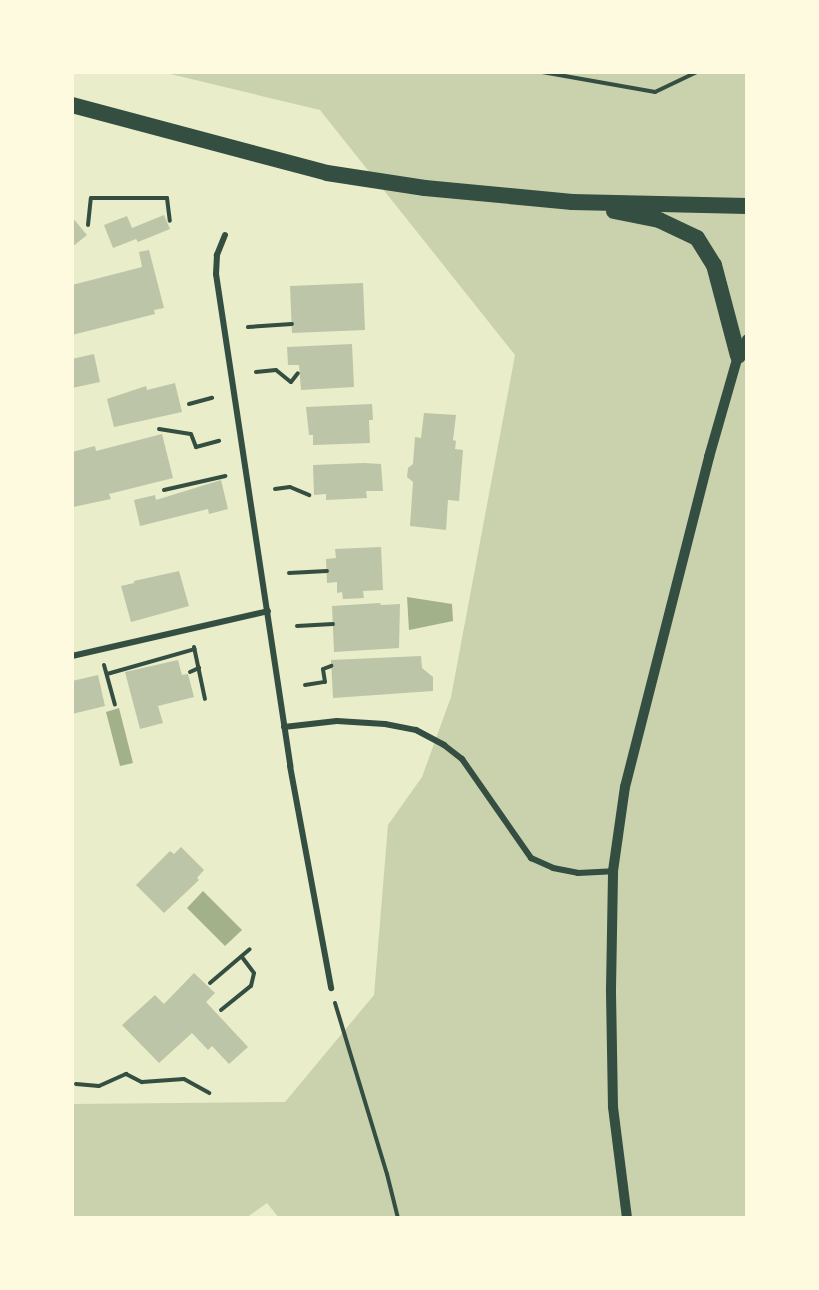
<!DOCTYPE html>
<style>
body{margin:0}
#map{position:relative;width:819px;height:1290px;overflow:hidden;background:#e9edc9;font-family:Commissioner,sans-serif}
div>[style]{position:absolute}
.green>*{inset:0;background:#cad2ad}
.water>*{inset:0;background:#a3b18a}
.building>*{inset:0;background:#bcc5a7}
.path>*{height:4px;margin:-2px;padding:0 2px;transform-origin:2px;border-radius:2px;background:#344e41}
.minor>*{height:6px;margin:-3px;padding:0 3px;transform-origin:3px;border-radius:3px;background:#344e41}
.tertiary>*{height:10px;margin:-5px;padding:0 5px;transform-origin:5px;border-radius:5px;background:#344e41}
.trunk>*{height:16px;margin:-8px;padding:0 8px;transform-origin:8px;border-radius:8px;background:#344e41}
span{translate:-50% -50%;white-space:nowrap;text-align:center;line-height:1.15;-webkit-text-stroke:4.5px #fefae0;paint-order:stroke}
.frame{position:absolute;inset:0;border:74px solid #fefae0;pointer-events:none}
</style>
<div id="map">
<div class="green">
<div style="clip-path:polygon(162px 72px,747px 72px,747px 1218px,279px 1218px,267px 1203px,246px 1218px,72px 1218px,72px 1104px,285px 1102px,374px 995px,388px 825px,422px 777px,451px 697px,515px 355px,320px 110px)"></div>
</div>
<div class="water">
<div style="clip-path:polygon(407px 597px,452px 604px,453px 621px,409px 630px)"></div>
<div style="clip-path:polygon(119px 708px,133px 763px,120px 766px,106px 712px)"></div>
<div style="clip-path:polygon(203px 891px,242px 930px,225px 946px,187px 908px)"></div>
</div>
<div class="building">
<div style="clip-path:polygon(164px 215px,170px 229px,138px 242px,136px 239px,113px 248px,104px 225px,127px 216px,132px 228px)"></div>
<div style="clip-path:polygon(72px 217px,87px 235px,72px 247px)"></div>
<div style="clip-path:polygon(149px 250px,164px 308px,154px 310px,155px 314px,72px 335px,72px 285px,142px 267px,139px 252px)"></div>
<div style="clip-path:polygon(363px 283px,365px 330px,292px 333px,290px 286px)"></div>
<div style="clip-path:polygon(352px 344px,354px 387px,301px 390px,299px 365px,288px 365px,287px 347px)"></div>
<div style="clip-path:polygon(94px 354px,100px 382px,72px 388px,72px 359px)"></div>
<div style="clip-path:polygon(175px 383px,182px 412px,114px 427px,107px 399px,146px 386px,147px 390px)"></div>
<div style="clip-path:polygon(372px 404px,373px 420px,369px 420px,370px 443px,313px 445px,313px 435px,309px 435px,306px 407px)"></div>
<div style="clip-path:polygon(424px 413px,456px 415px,453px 440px,456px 441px,455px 449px,463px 450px,459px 501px,448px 500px,446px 530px,410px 526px,413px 482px,407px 477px,408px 468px,413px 464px,415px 437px,421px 438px)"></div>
<div style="clip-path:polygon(162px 434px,173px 478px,109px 494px,111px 499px,73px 507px,72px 452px,95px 446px,96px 451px)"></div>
<div style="clip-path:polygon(364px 463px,381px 464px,383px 491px,366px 491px,367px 498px,326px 500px,326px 494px,314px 495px,313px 465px)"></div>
<div style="clip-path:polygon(221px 480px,228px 509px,209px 514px,208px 509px,140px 526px,134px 500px,155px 495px,156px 500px)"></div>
<div style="clip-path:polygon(381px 547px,383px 590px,363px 591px,364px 598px,343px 599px,342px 592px,337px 593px,337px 582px,327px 583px,326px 559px,336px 558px,335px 549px)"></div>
<div style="clip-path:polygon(179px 571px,189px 606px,131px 622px,121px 586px,134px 583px,134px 581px)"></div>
<div style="clip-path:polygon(380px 603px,381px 605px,400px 604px,399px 648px,334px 652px,332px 606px)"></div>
<div style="clip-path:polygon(421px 656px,422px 668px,433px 677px,433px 691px,333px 698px,331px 660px)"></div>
<div style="clip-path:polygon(178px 660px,182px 675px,188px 674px,194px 697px,158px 706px,163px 723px,140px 729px,125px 672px)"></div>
<div style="clip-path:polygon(98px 675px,105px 706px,72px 714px,72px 681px)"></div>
<div style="clip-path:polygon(181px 847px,204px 870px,197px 878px,199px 880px,164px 913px,136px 885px,170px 851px,174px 854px)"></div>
<div style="clip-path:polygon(194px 973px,215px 993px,206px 1002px,248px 1047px,229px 1064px,212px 1046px,208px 1050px,192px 1033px,159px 1063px,122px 1025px,155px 995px,164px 1004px)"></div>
</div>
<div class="path">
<div style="left:542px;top:72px;width:115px;rotate:10deg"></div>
<div style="left:655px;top:92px;width:47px;rotate:-25.5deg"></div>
<div style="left:88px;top:225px;width:27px;rotate:-84deg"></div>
<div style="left:91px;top:198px;width:76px"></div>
<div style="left:167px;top:198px;width:23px;rotate:83deg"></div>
<div style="left:248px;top:327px;width:44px;rotate:-3.9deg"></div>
<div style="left:256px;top:372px;width:20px;rotate:-6deg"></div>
<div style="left:276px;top:370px;width:19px;rotate:39deg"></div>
<div style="left:291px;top:382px;width:11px;rotate:-52deg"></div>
<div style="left:189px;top:404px;width:24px;rotate:-15deg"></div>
<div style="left:159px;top:429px;width:32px;rotate:9deg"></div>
<div style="left:191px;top:434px;width:14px;rotate:69deg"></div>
<div style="left:196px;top:447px;width:24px;rotate:-15deg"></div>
<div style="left:275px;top:489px;width:15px;rotate:-8deg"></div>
<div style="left:290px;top:487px;width:21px;rotate:23deg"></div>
<div style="left:164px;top:490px;width:63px;rotate:-12.9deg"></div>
<div style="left:289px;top:573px;width:38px;rotate:-3deg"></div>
<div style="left:297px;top:626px;width:36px;rotate:-3deg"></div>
<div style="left:194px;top:647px;width:53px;rotate:78.1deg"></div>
<div style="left:104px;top:665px;width:41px;rotate:74.6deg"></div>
<div style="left:190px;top:672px;width:10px;rotate:-24deg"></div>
<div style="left:107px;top:674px;width:91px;rotate:-15.9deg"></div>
<div style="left:305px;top:685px;width:20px;rotate:-9deg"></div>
<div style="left:325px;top:682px;width:13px;rotate:-99deg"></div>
<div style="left:323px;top:669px;width:9px;rotate:-21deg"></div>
<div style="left:210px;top:983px;width:52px;rotate:-40.4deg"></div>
<div style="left:335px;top:1003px;width:179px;rotate:73.1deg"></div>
<div style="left:387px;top:1174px;width:45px;rotate:76deg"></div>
<div style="left:221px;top:1010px;width:38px;rotate:-39deg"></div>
<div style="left:251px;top:986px;width:13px;rotate:-77deg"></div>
<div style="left:254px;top:973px;width:20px;rotate:-127deg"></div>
<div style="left:76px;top:1084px;width:23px;rotate:5deg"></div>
<div style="left:99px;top:1086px;width:30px;rotate:-24deg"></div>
<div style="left:126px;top:1074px;width:18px;rotate:27deg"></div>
<div style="left:142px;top:1082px;width:42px;rotate:-4.1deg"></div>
<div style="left:184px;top:1079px;width:29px;rotate:29deg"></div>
</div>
<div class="minor">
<div style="left:225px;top:235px;width:22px;rotate:112deg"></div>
<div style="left:217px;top:255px;width:19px;rotate:93deg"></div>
<div style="left:216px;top:274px;width:498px;rotate:81.4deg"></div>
<div style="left:290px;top:766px;width:226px;rotate:79.5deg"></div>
<div style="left:72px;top:656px;width:201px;rotate:-12.9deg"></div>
<div style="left:284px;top:727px;width:53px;rotate:-6.5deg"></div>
<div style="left:337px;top:721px;width:48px;rotate:3.6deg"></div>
<div style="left:385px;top:724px;width:32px;rotate:11deg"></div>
<div style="left:416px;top:730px;width:32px;rotate:28deg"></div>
<div style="left:444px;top:745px;width:23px;rotate:38deg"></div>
<div style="left:462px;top:759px;width:121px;rotate:55.1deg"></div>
<div style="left:531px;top:858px;width:24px;rotate:24deg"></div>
<div style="left:553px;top:868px;width:25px;rotate:11deg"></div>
<div style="left:578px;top:873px;width:35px;rotate:-3deg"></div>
</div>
<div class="tertiary">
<div style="left:627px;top:1218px;width:112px;rotate:-97.2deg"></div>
<div style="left:613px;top:1107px;width:118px;rotate:-91deg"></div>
<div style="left:611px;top:989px;width:118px;rotate:-89deg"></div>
<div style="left:613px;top:871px;width:85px;rotate:-81.9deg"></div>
<div style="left:625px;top:787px;width:341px;rotate:-75.7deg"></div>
<div style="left:709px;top:457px;width:105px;rotate:-74deg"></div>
<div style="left:738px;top:356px;width:19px;rotate:-62deg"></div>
</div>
<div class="trunk">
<div style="left:72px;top:105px;width:264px;rotate:14.9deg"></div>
<div style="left:327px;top:173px;width:99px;rotate:8.7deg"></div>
<div style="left:425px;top:188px;width:148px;rotate:5.4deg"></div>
<div style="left:572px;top:202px;width:175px;rotate:1.3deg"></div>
<div style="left:614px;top:211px;width:46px;rotate:11.3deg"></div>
<div style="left:659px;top:220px;width:42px;rotate:25.3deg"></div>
<div style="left:697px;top:238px;width:32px;rotate:58deg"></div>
<div style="left:714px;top:265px;width:94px;rotate:75.2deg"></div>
</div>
<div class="frame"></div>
</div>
